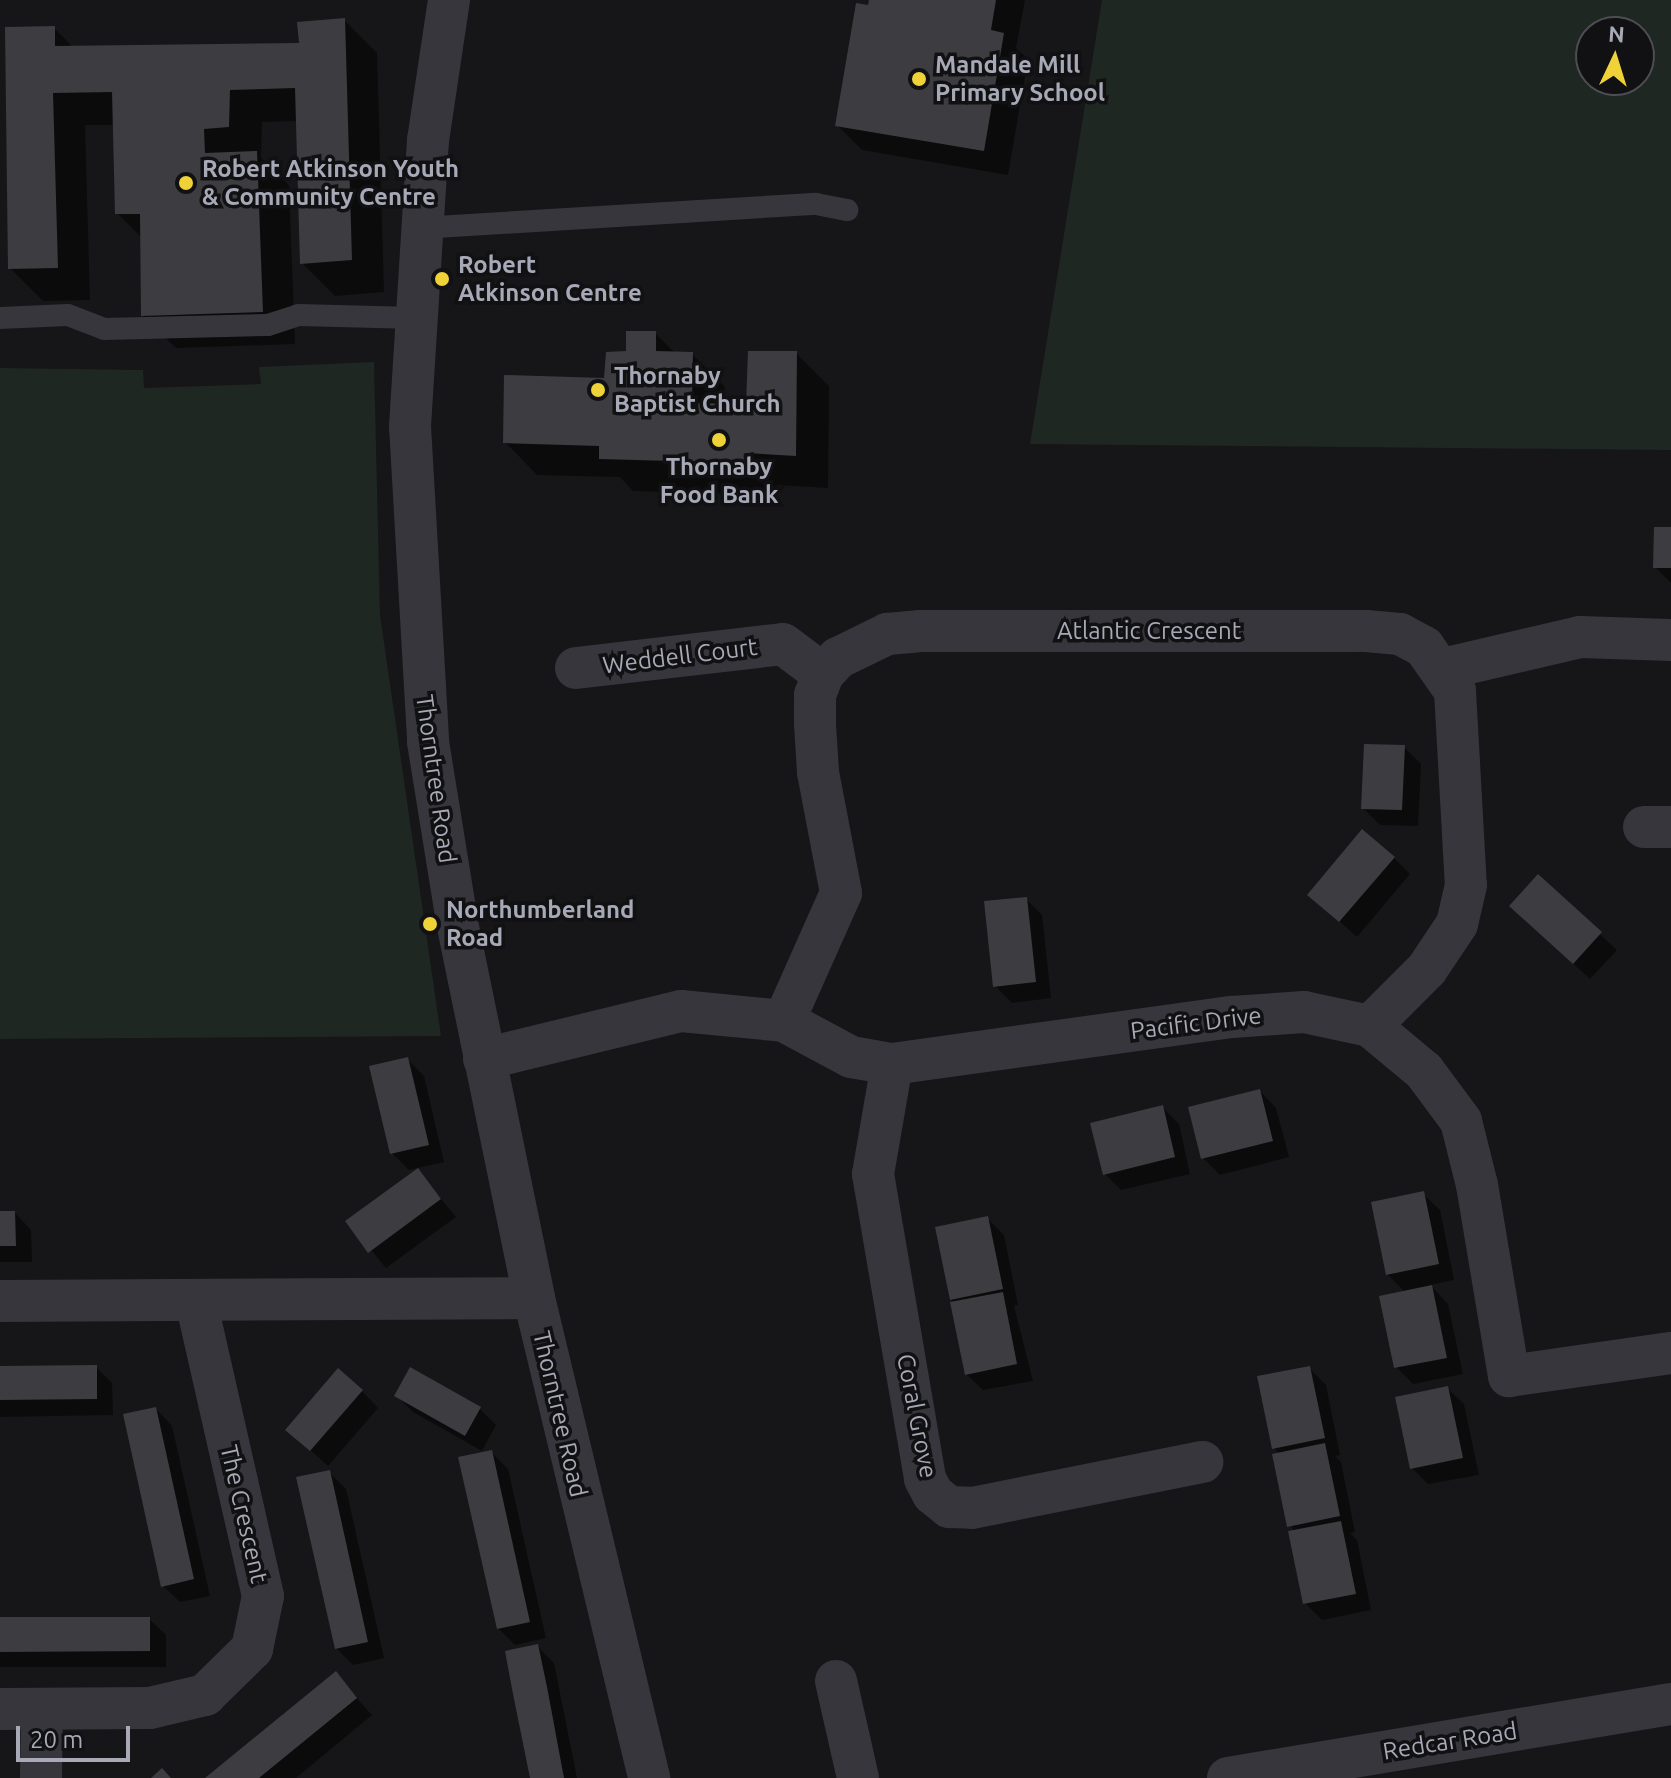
<!DOCTYPE html>
<style>
body{margin:0}
#map{position:relative;width:1671px;height:1778px;overflow:hidden;background:#161517;font-family:Ubuntu,sans-serif}
div>[style]{position:absolute}
.green>*{inset:0;background:#1f2722}
.shadow>*{inset:0;background:#0007}
.building>*{inset:0;background:#3d3d41}
.service>*{height:22px;margin:-11px;padding:0 11px;transform-origin:11px;border-radius:11px;background:#36363c}
.minor>*{height:42px;margin:-21px;padding:0 21px;transform-origin:21px;border-radius:21px;background:#36363c}
.dots>*{width:22px;height:22px;translate:-50% -50%;box-sizing:border-box;border:4px solid #111012;border-radius:50%}
span{translate:-50% -50%;white-space:nowrap;text-align:center;line-height:1.15;-webkit-text-stroke:7px #111012;paint-order:stroke}
.poi-label{font-size:24px;color:#a7a9b7;font-weight:700}
.left{translate:0 -50%;text-align:left}
.street-label{font-size:24px;color:#a7a9b7}
.north{position:absolute;left:1575px;top:16px;width:80px;height:80px;box-sizing:border-box;background:#111012;border:2px solid #4d4d54;border-radius:50%;rotate:4deg;font-size:22px;font-weight:700;line-height:32px;text-align:center;color:#a7a9b7}
.north::after{content:'';display:block;margin:auto;width:28px;height:36px;background:#eed237;clip-path:polygon(50% 0,100% 100%,50% 72%,0 100%)}
.scale{position:absolute;left:16px;top:1726px;width:114px;height:36px;box-sizing:border-box;border:4px solid #a7a9b7;border-top:0;padding-left:10px;font-size:24px;line-height:28px;white-space:nowrap;color:#a7a9b7;-webkit-text-stroke:6px #111012;paint-order:stroke}
</style>
<div id="map">
<div class="green">
<div style="clip-path:polygon(evenodd,1102px 0,1671px 0,1671px 450px,1030px 444px,1102px 0,1639px 32px,1639px 80px,1591px 80px,1591px 32px,1639px 32px)"></div>
<div style="clip-path:polygon(374px 362px,380px 615px,441px 1036px,0 1039px,0 368px,143px 370px,144px 388px,261px 384px,259px 367px)"></div>
</div>
<div class="shadow">
<div style="clip-path:polygon(871px 0,1025px 0,1016px 48px,1028px 59px,1008px 175px,862px 150px,837px 125px)"></div>
<div style="clip-path:polygon(344px 20px,377px 53px,384px 292px,335px 296px,302px 263px,298px 121px,262px 122px,261px 158px,289px 185px,295px 344px,176px 348px,143px 316px,142px 238px,117px 213px,115px 125px,85px 125px,90px 300px,43px 301px,10px 268px,54px 28px,74px 48px,301px 45px)"></div>
<div style="clip-path:polygon(655px 333px,675px 353px,692px 354px,725px 387px,725px 405px,748px 406px,796px 353px,829px 386px,828px 488px,777px 485px,778px 495px,633px 491px,620px 477px,537px 475px,505px 442px,606px 380px,628px 353px)"></div>
<div style="clip-path:polygon(1671px 529px,1671px 583px,1655px 567px)"></div>
<div style="clip-path:polygon(1404px 747px,1421px 764px,1418px 826px,1380px 825px,1363px 808px)"></div>
<div style="clip-path:polygon(1394px 858px,1410px 874px,1357px 937px,1309px 894px)"></div>
<div style="clip-path:polygon(1538px 877px,1617px 950px,1590px 979px,1528px 922px)"></div>
<div style="clip-path:polygon(1026px 899px,1042px 915px,1051px 998px,1012px 1003px,995px 986px)"></div>
<div style="clip-path:polygon(407px 1059px,424px 1076px,444px 1162px,409px 1170px,392px 1153px)"></div>
<div style="clip-path:polygon(1260px 1091px,1276px 1108px,1289px 1157px,1220px 1175px,1203px 1158px)"></div>
<div style="clip-path:polygon(1162px 1107px,1179px 1124px,1190px 1174px,1121px 1190px,1105px 1174px)"></div>
<div style="clip-path:polygon(417px 1170px,456px 1217px,386px 1268px,348px 1222px)"></div>
<div style="clip-path:polygon(1423px 1194px,1440px 1210px,1454px 1280px,1430px 1285px,1448px 1304px,1463px 1374px,1413px 1384px,1396px 1367px,1406px 1293px,1387px 1274px)"></div>
<div style="clip-path:polygon(0 1213px,15px 1213px,31px 1230px,32px 1262px,0 1262px)"></div>
<div style="clip-path:polygon(987px 1218px,1004px 1235px,1018px 1305px,1014px 1306px,1033px 1381px,983px 1390px,966px 1374px,952px 1299px)"></div>
<div style="clip-path:polygon(96px 1367px,112px 1383px,113px 1415px,0 1417px,0 1368px)"></div>
<div style="clip-path:polygon(1309px 1368px,1326px 1385px,1340px 1455px,1335px 1456px,1341px 1462px,1355px 1532px,1350px 1533px,1357px 1540px,1371px 1610px,1322px 1620px,1305px 1603px,1280px 1454px,1274px 1448px)"></div>
<div style="clip-path:polygon(1447px 1388px,1464px 1404px,1479px 1475px,1428px 1484px,1412px 1468px)"></div>
<div style="clip-path:polygon(362px 1391px,378px 1408px,328px 1466px,288px 1430px)"></div>
<div style="clip-path:polygon(396px 1395px,480px 1409px,496px 1425px,482px 1451px,413px 1412px)"></div>
<div style="clip-path:polygon(156px 1409px,172px 1426px,210px 1596px,180px 1602px,163px 1586px)"></div>
<div style="clip-path:polygon(491px 1452px,508px 1469px,546px 1638px,515px 1645px,498px 1628px)"></div>
<div style="clip-path:polygon(329px 1472px,346px 1489px,384px 1658px,353px 1665px,336px 1648px)"></div>
<div style="clip-path:polygon(0 1619px,149px 1619px,166px 1635px,166px 1667px,0 1667px)"></div>
<div style="clip-path:polygon(538px 1647px,554px 1663px,577px 1778px,531px 1778px)"></div>
<div style="clip-path:polygon(335px 1674px,372px 1715px,296px 1778px,208px 1778px)"></div>
</div>
<div class="building">
<div style="clip-path:polygon(869px 0,996px 0,991px 30px,1004px 33px,984px 151px,835px 126px,856px 3px,868px 5px)"></div>
<div style="clip-path:polygon(345px 18px,352px 260px,300px 264px,295px 88px,230px 90px,229px 127px,204px 129px,205px 153px,257px 151px,263px 312px,141px 316px,140px 214px,115px 214px,112px 92px,53px 93px,58px 268px,8px 269px,5px 27px,55px 26px,55px 46px,299px 43px,297px 22px)"></div>
<div style="clip-path:polygon(626px 331px,656px 331px,656px 351px,693px 352px,692px 403px,746px 404px,748px 351px,797px 351px,796px 456px,745px 453px,746px 463px,599px 459px,599px 446px,503px 443px,504px 375px,604px 378px,606px 352px,626px 351px)"></div>
<div style="clip-path:polygon(1654px 527px,1671px 527px,1671px 568px,1653px 568px)"></div>
<div style="clip-path:polygon(1364px 744px,1405px 745px,1402px 810px,1361px 809px)"></div>
<div style="clip-path:polygon(1362px 829px,1395px 857px,1339px 922px,1307px 895px)"></div>
<div style="clip-path:polygon(1538px 874px,1602px 932px,1573px 964px,1509px 906px)"></div>
<div style="clip-path:polygon(1027px 897px,1036px 982px,993px 987px,984px 901px)"></div>
<div style="clip-path:polygon(408px 1057px,429px 1145px,390px 1154px,369px 1066px)"></div>
<div style="clip-path:polygon(1260px 1089px,1273px 1141px,1201px 1159px,1188px 1107px)"></div>
<div style="clip-path:polygon(1163px 1105px,1175px 1157px,1103px 1175px,1090px 1123px)"></div>
<div style="clip-path:polygon(418px 1168px,441px 1199px,368px 1253px,345px 1221px)"></div>
<div style="clip-path:polygon(1424px 1191px,1439px 1264px,1386px 1275px,1371px 1202px)"></div>
<div style="clip-path:polygon(0 1211px,15px 1211px,16px 1246px,0 1246px)"></div>
<div style="clip-path:polygon(988px 1216px,1003px 1289px,950px 1300px,935px 1227px)"></div>
<div style="clip-path:polygon(1432px 1285px,1447px 1358px,1394px 1368px,1379px 1296px)"></div>
<div style="clip-path:polygon(1003px 1292px,1017px 1364px,965px 1375px,950px 1302px)"></div>
<div style="clip-path:polygon(97px 1365px,97px 1399px,0 1400px,0 1366px)"></div>
<div style="clip-path:polygon(1310px 1366px,1325px 1438px,1272px 1449px,1257px 1376px)"></div>
<div style="clip-path:polygon(410px 1367px,481px 1407px,465px 1436px,394px 1396px)"></div>
<div style="clip-path:polygon(338px 1368px,363px 1390px,310px 1451px,285px 1430px)"></div>
<div style="clip-path:polygon(1448px 1386px,1463px 1458px,1410px 1469px,1395px 1397px)"></div>
<div style="clip-path:polygon(156px 1407px,194px 1579px,161px 1587px,123px 1414px)"></div>
<div style="clip-path:polygon(1325px 1443px,1340px 1516px,1287px 1527px,1272px 1454px)"></div>
<div style="clip-path:polygon(492px 1450px,530px 1622px,497px 1629px,458px 1457px)"></div>
<div style="clip-path:polygon(330px 1470px,368px 1642px,335px 1649px,296px 1477px)"></div>
<div style="clip-path:polygon(1341px 1521px,1356px 1594px,1303px 1604px,1288px 1531px)"></div>
<div style="clip-path:polygon(0 1617px,150px 1617px,150px 1651px,0 1652px)"></div>
<div style="clip-path:polygon(538px 1644px,547px 1687px,564px 1778px,530px 1778px,513px 1694px,505px 1651px)"></div>
<div style="clip-path:polygon(336px 1671px,357px 1698px,259px 1778px,205px 1778px)"></div>
<div style="clip-path:polygon(162px 1768px,171px 1778px,151px 1778px)"></div>
</div>
<div class="service">
<div style="left:420px;top:228px;width:397px;rotate:-3.5deg"></div>
<div style="left:816px;top:204px;width:32px;rotate:11deg"></div>
<div style="left:0;top:318px;width:68px;rotate:-2.5deg"></div>
<div style="left:68px;top:315px;width:39px;rotate:21deg"></div>
<div style="left:104px;top:329px;width:164px;rotate:-1.4deg"></div>
<div style="left:268px;top:325px;width:32px;rotate:-18deg"></div>
<div style="left:298px;top:315px;width:117px;rotate:1.5deg"></div>
</div>
<div class="minor">
<div style="left:449px;top:0;width:142px;rotate:98.5deg"></div>
<div style="left:428px;top:140px;width:287px;rotate:93.6deg"></div>
<div style="left:410px;top:426px;width:317px;rotate:86.7deg"></div>
<div style="left:428px;top:742px;width:182px;rotate:80.8deg"></div>
<div style="left:457px;top:922px;width:384px;rotate:78.4deg"></div>
<div style="left:534px;top:1298px;width:494px;rotate:76.5deg"></div>
<div style="left:576px;top:668px;width:208px;rotate:-6.6deg"></div>
<div style="left:783px;top:644px;width:50px;rotate:36.9deg"></div>
<div style="left:1443px;top:669px;width:141px;rotate:-13.1deg"></div>
<div style="left:1580px;top:637px;width:91px;rotate:1.9deg"></div>
<div style="left:1644px;top:827px;width:27px"></div>
<div style="left:784px;top:1021px;width:140px;rotate:-66deg"></div>
<div style="left:841px;top:893px;width:123px;rotate:-100.8deg"></div>
<div style="left:818px;top:772px;width:48px;rotate:-93.6deg"></div>
<div style="left:815px;top:724px;width:29px;rotate:-90deg"></div>
<div style="left:815px;top:695px;width:22px;rotate:-69deg"></div>
<div style="left:823px;top:674px;width:22px;rotate:-47deg"></div>
<div style="left:838px;top:658px;width:55px;rotate:-26.1deg"></div>
<div style="left:887px;top:634px;width:32px;rotate:-5deg"></div>
<div style="left:919px;top:631px;width:447px"></div>
<div style="left:1366px;top:631px;width:34px;rotate:5deg"></div>
<div style="left:1400px;top:634px;width:27px;rotate:28deg"></div>
<div style="left:1424px;top:647px;width:54px;rotate:54.8deg"></div>
<div style="left:1455px;top:691px;width:194px;rotate:86.8deg"></div>
<div style="left:1466px;top:885px;width:40px;rotate:103deg"></div>
<div style="left:1457px;top:924px;width:54px;rotate:123.7deg"></div>
<div style="left:1427px;top:969px;width:81px;rotate:135deg"></div>
<div style="left:484px;top:1059px;width:203px;rotate:-13.7deg"></div>
<div style="left:681px;top:1011px;width:103px;rotate:5.5deg"></div>
<div style="left:784px;top:1021px;width:76px;rotate:28.2deg"></div>
<div style="left:851px;top:1057px;width:42px;rotate:9.7deg"></div>
<div style="left:892px;top:1064px;width:343px;rotate:-7.9deg"></div>
<div style="left:1232px;top:1017px;width:72px;rotate:-4deg"></div>
<div style="left:1304px;top:1012px;width:67px;rotate:12deg"></div>
<div style="left:1370px;top:1026px;width:70px;rotate:39.8deg"></div>
<div style="left:1424px;top:1071px;width:62px;rotate:53.5deg"></div>
<div style="left:1461px;top:1121px;width:66px;rotate:76deg"></div>
<div style="left:1477px;top:1185px;width:194px;rotate:80.5deg"></div>
<div style="left:1509px;top:1376px;width:164px;rotate:-8.1deg"></div>
<div style="left:892px;top:1064px;width:112px;rotate:99.8deg"></div>
<div style="left:873px;top:1174px;width:309px;rotate:80.3deg"></div>
<div style="left:925px;top:1479px;width:17px;rotate:62deg"></div>
<div style="left:933px;top:1494px;width:21px;rotate:39deg"></div>
<div style="left:949px;top:1507px;width:23px;rotate:2deg"></div>
<div style="left:972px;top:1508px;width:235px;rotate:-11.3deg"></div>
<div style="left:0;top:1301px;width:534px;rotate:-0.32deg"></div>
<div style="left:836px;top:1681px;width:99px;rotate:77.2deg"></div>
<div style="left:0;top:1709px;width:150px;rotate:-0.4deg"></div>
<div style="left:150px;top:1708px;width:57px;rotate:-13.3deg"></div>
<div style="left:205px;top:1695px;width:66px;rotate:-44.4deg"></div>
<div style="left:252px;top:1649px;width:54px;rotate:-78.3deg"></div>
<div style="left:263px;top:1596px;width:303px;rotate:-102.8deg"></div>
<div style="left:41px;top:1778px;width:68px;rotate:-89.2deg"></div>
<div style="left:1228px;top:1778px;width:449px;rotate:-9.5deg"></div>
</div>
<div class="dots">
<div style="left:919px;top:79px;background:#eed237"></div>
<div style="left:186px;top:183px;background:#eed237"></div>
<div style="left:442px;top:279px;background:#eed237"></div>
<div style="left:598px;top:390px;background:#eed237"></div>
<div style="left:719px;top:440px;background:#eed237"></div>
<div style="left:430px;top:924px;background:#eed237"></div>
</div>
<div class="poi-label">
<span class="left" style="left:935px;top:79px">Mandale Mill<br>Primary School</span>
<span class="left" style="left:202px;top:183px">Robert Atkinson Youth<br>&amp; Community Centre</span>
<span class="left" style="left:458px;top:279px">Robert<br>Atkinson Centre</span>
<span class="left" style="left:614px;top:390px">Thornaby<br>Baptist Church</span>
<span style="left:719px;top:481px">Thornaby<br>Food Bank</span>
<span class="left" style="left:446px;top:924px">Northumberland<br>Road</span>
</div>
<div class="street-label">
<span style="left:1149px;top:631px">Atlantic Crescent</span>
<span style="left:680px;top:656px;rotate:-7deg">Weddell Court</span>
<span style="left:436px;top:779px;rotate:82deg">Thorntree Road</span>
<span style="left:1196px;top:1023px;rotate:-7deg">Pacific Drive</span>
<span style="left:560px;top:1414px;rotate:77deg">Thorntree Road</span>
<span style="left:917px;top:1416px;rotate:79deg">Coral Grove</span>
<span style="left:244px;top:1514px;rotate:77deg">The Crescent</span>
<span style="left:1450px;top:1741px;rotate:-9deg">Redcar Road</span>
</div>
<div class="north">N</div>
<div class="scale">20 m</div>
</div>
